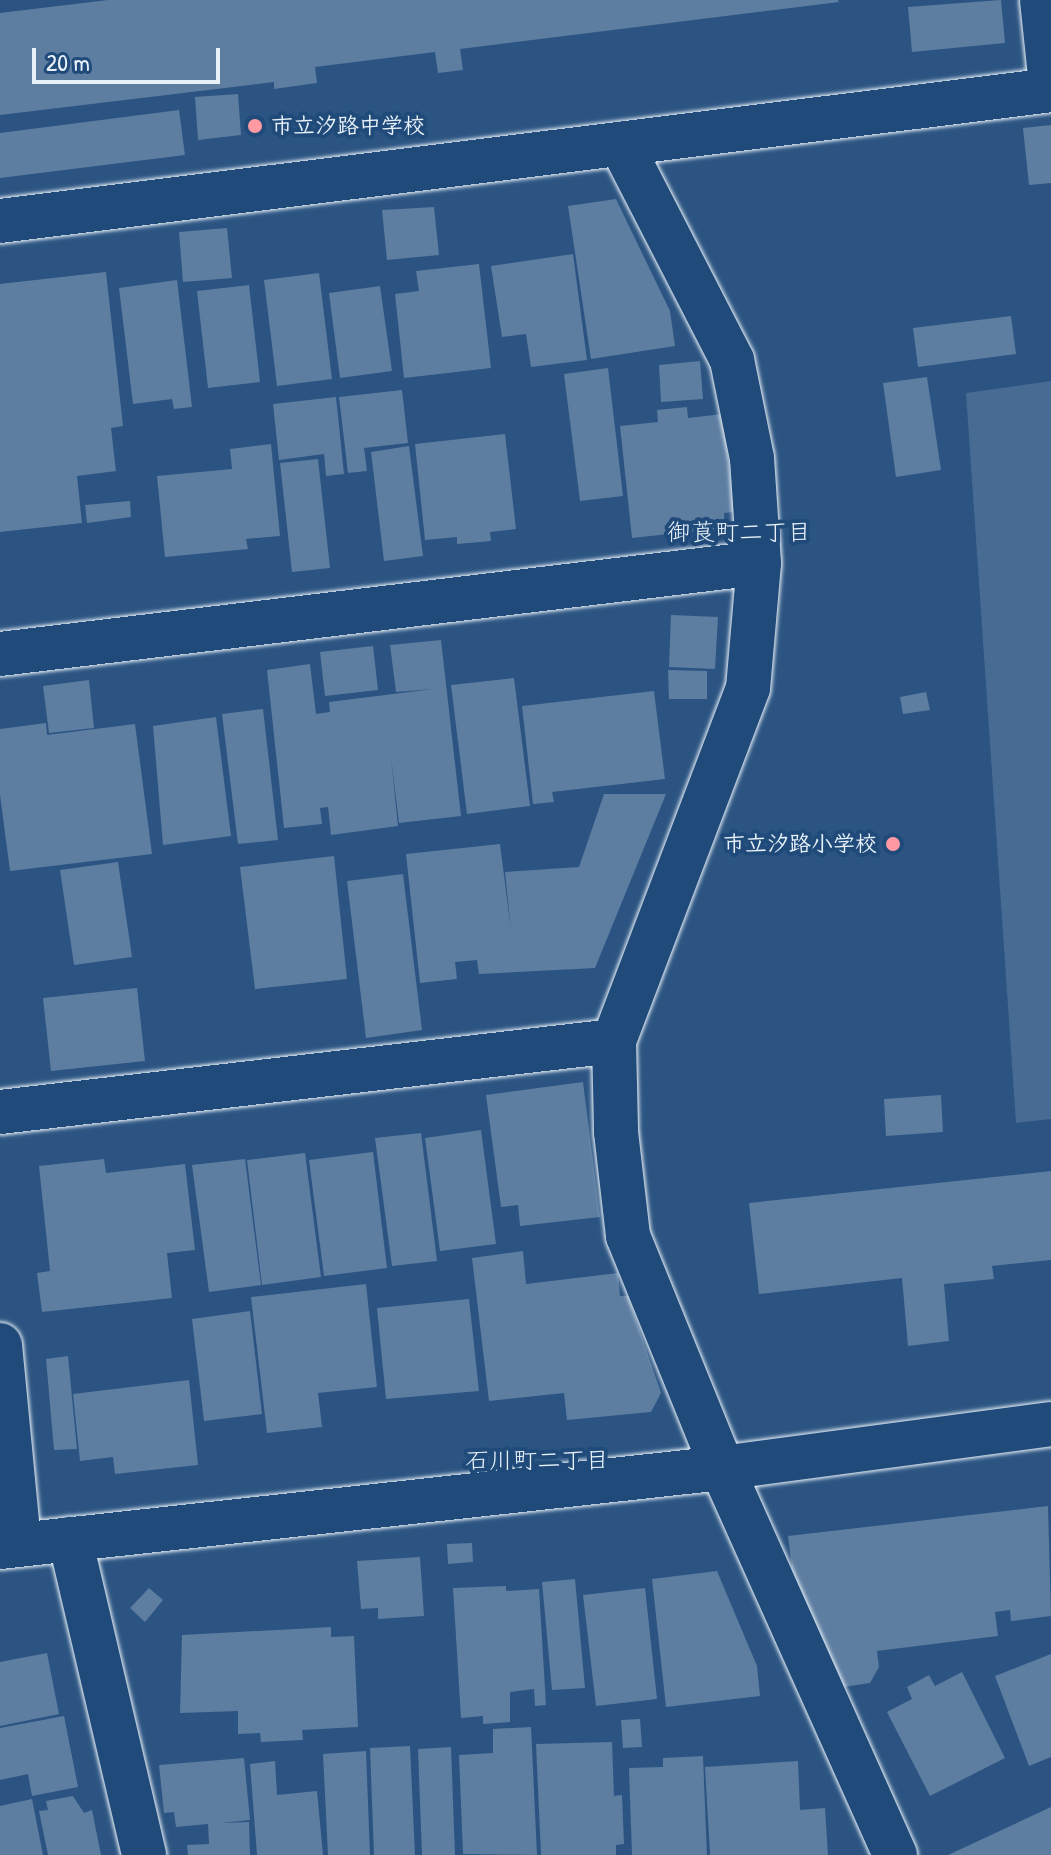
<!DOCTYPE html>
<meta charset="utf-8">
<style>
body{margin:0}
#map{position:relative;width:1051px;height:1855px;overflow:hidden;background:#2b5482;font-family:"Patrick Hand","Klee One",sans-serif}
div>[style]{position:absolute}
.green>*{inset:0;background:#476b93}
.building>*{inset:0;background:#5d7da1}
.roads{filter:drop-shadow(0 0 2px #e8f1f8) drop-shadow(0 0 2px #e8f1f8)}
.minor>*{height:44px;margin:-22px;padding:0 22px;transform-origin:22px;border-radius:22px;background:#1f4a7a}
.tertiary>*{height:44px;margin:-22px;padding:0 22px;transform-origin:22px;border-radius:22px;background:#1f4a7a}
.dots>*{width:22px;height:22px;translate:-50% -50%;box-sizing:border-box;border:4px solid #1f4a7a;border-radius:50%}
span{translate:-50% -50%;white-space:nowrap;text-align:center;line-height:1.15;-webkit-text-stroke:8px #1f4a7a;paint-order:stroke}
.poi-label{font-size:22px;color:#e8f1f8;font-weight:700}
.left{translate:0 -50%;text-align:left}
.right{translate:-100% -50%;text-align:right}
.neighbourhood-label{font-size:24px;color:#e8f1f8}
.scale{position:absolute;left:32px;top:48px;width:188px;height:36px;box-sizing:border-box;border:4px solid #e8f1f8;border-top:0;padding-left:10px;font-size:24px;line-height:28px;white-space:nowrap;color:#e8f1f8;-webkit-text-stroke:6px #1f4a7a;paint-order:stroke}
</style>
<div id="map">
<div class="green">
<div style="clip-path:polygon(1051px 381px,1051px 1119px,1016px 1123px,966px 393px)"></div>
</div>
<div class="building">
<div style="clip-path:polygon(108px 0,838px 0,839px 2px,460px 49px,463px 70px,438px 73px,435px 52px,315px 67px,317px 83px,274px 89px,274px 82px,0 115px,0 13px)"></div>
<div style="clip-path:polygon(1001px 0,1005px 43px,912px 52px,908px 7px)"></div>
<div style="clip-path:polygon(238px 94px,241px 135px,198px 140px,195px 97px)"></div>
<div style="clip-path:polygon(179px 110px,185px 155px,0 178px,0 133px)"></div>
<div style="clip-path:polygon(1051px 125px,1051px 183px,1029px 185px,1023px 128px)"></div>
<div style="clip-path:polygon(616px 199px,670px 311px,675px 346px,591px 359px,568px 206px)"></div>
<div style="clip-path:polygon(434px 207px,439px 255px,387px 260px,382px 210px)"></div>
<div style="clip-path:polygon(227px 228px,232px 278px,183px 282px,179px 232px)"></div>
<div style="clip-path:polygon(573px 254px,587px 360px,531px 367px,526px 334px,502px 337px,491px 266px)"></div>
<div style="clip-path:polygon(479px 264px,491px 368px,404px 378px,395px 294px,419px 291px,416px 271px)"></div>
<div style="clip-path:polygon(106px 272px,123px 426px,111px 428px,116px 471px,77px 476px,82px 523px,0 532px,0 284px)"></div>
<div style="clip-path:polygon(319px 273px,332px 379px,277px 386px,264px 280px)"></div>
<div style="clip-path:polygon(177px 280px,192px 407px,174px 409px,172px 399px,133px 404px,119px 288px)"></div>
<div style="clip-path:polygon(249px 285px,260px 382px,208px 388px,197px 291px)"></div>
<div style="clip-path:polygon(380px 286px,392px 371px,340px 378px,329px 293px)"></div>
<div style="clip-path:polygon(1011px 316px,1016px 354px,918px 367px,913px 328px)"></div>
<div style="clip-path:polygon(700px 361px,703px 399px,661px 402px,659px 365px)"></div>
<div style="clip-path:polygon(608px 368px,623px 496px,580px 501px,564px 374px)"></div>
<div style="clip-path:polygon(927px 377px,941px 470px,896px 477px,883px 383px)"></div>
<div style="clip-path:polygon(402px 390px,408px 443px,364px 448px,367px 471px,348px 473px,339px 397px)"></div>
<div style="clip-path:polygon(336px 397px,344px 474px,326px 476px,324px 454px,279px 460px,273px 404px)"></div>
<div style="clip-path:polygon(687px 407px,688px 418px,723px 414px,734px 512px,724px 513px,725px 528px,632px 538px,620px 426px,658px 422px,657px 410px)"></div>
<div style="clip-path:polygon(505px 434px,516px 529px,490px 532px,491px 541px,457px 544px,457px 537px,425px 540px,415px 444px)"></div>
<div style="clip-path:polygon(271px 444px,280px 536px,246px 539px,248px 549px,165px 557px,157px 476px,232px 469px,230px 449px)"></div>
<div style="clip-path:polygon(409px 446px,423px 556px,384px 561px,371px 452px)"></div>
<div style="clip-path:polygon(318px 459px,330px 568px,292px 572px,280px 463px)"></div>
<div style="clip-path:polygon(130px 501px,131px 517px,87px 523px,85px 505px)"></div>
<div style="clip-path:polygon(671px 615px,718px 617px,715px 669px,669px 667px)"></div>
<div style="clip-path:polygon(441px 640px,461px 816px,399px 823px,391px 757px,398px 826px,331px 835px,328px 807px,320px 808px,322px 824px,284px 828px,267px 670px,310px 664px,316px 714px,330px 712px,329px 702px,433px 689px,396px 692px,390px 645px)"></div>
<div style="clip-path:polygon(373px 646px,378px 690px,325px 696px,320px 652px)"></div>
<div style="clip-path:polygon(668px 670px,707px 671px,707px 699px,669px 699px)"></div>
<div style="clip-path:polygon(514px 678px,530px 806px,467px 814px,451px 685px)"></div>
<div style="clip-path:polygon(89px 680px,94px 728px,49px 733px,43px 686px)"></div>
<div style="clip-path:polygon(654px 691px,665px 779px,552px 792px,554px 802px,533px 804px,522px 706px)"></div>
<div style="clip-path:polygon(926px 692px,930px 710px,903px 714px,900px 697px)"></div>
<div style="clip-path:polygon(263px 709px,278px 840px,238px 844px,222px 714px)"></div>
<div style="clip-path:polygon(216px 717px,231px 836px,163px 845px,153px 726px)"></div>
<div style="clip-path:polygon(46px 723px,47px 735px,135px 724px,152px 854px,10px 871px,0 795px,0 729px)"></div>
<div style="clip-path:polygon(604px 794px,666px 794px,595px 968px,479px 974px,477px 960px,455px 962px,457px 979px,420px 983px,406px 854px,500px 844px,511px 930px,505px 872px,579px 867px)"></div>
<div style="clip-path:polygon(334px 856px,347px 979px,255px 989px,240px 867px)"></div>
<div style="clip-path:polygon(118px 862px,132px 957px,74px 965px,60px 870px)"></div>
<div style="clip-path:polygon(403px 874px,422px 1030px,366px 1038px,347px 881px)"></div>
<div style="clip-path:polygon(137px 988px,145px 1061px,51px 1071px,43px 998px)"></div>
<div style="clip-path:polygon(583px 1082px,600px 1217px,520px 1226px,518px 1205px,501px 1207px,486px 1095px)"></div>
<div style="clip-path:polygon(941px 1095px,943px 1132px,886px 1136px,884px 1099px)"></div>
<div style="clip-path:polygon(481px 1130px,496px 1244px,440px 1251px,425px 1138px)"></div>
<div style="clip-path:polygon(421px 1133px,437px 1261px,392px 1266px,375px 1138px)"></div>
<div style="clip-path:polygon(373px 1152px,387px 1268px,324px 1276px,309px 1160px)"></div>
<div style="clip-path:polygon(305px 1153px,321px 1277px,262px 1285px,247px 1160px)"></div>
<div style="clip-path:polygon(104px 1159px,106px 1173px,185px 1164px,195px 1250px,167px 1253px,172px 1298px,42px 1312px,37px 1273px,50px 1271px,39px 1166px)"></div>
<div style="clip-path:polygon(245px 1159px,261px 1285px,209px 1292px,192px 1165px)"></div>
<div style="clip-path:polygon(1051px 1171px,1051px 1260px,992px 1266px,994px 1279px,944px 1284px,949px 1341px,908px 1346px,902px 1278px,759px 1294px,749px 1203px)"></div>
<div style="clip-path:polygon(523px 1251px,526px 1284px,618px 1273px,620px 1296px,628px 1296px,661px 1393px,651px 1412px,567px 1420px,564px 1393px,489px 1401px,472px 1258px)"></div>
<div style="clip-path:polygon(366px 1284px,377px 1387px,318px 1393px,322px 1427px,267px 1433px,251px 1297px)"></div>
<div style="clip-path:polygon(469px 1299px,479px 1391px,386px 1399px,377px 1308px)"></div>
<div style="clip-path:polygon(250px 1311px,262px 1414px,204px 1421px,192px 1319px)"></div>
<div style="clip-path:polygon(68px 1356px,77px 1449px,54px 1450px,46px 1359px)"></div>
<div style="clip-path:polygon(189px 1380px,198px 1465px,115px 1474px,113px 1457px,80px 1461px,73px 1394px)"></div>
<div style="clip-path:polygon(1048px 1506px,1051px 1616px,1011px 1621px,1010px 1610px,995px 1612px,998px 1636px,877px 1651px,879px 1667px,870px 1683px,843px 1687px,793px 1576px,788px 1536px)"></div>
<div style="clip-path:polygon(472px 1543px,473px 1562px,448px 1564px,447px 1544px)"></div>
<div style="clip-path:polygon(420px 1557px,424px 1616px,378px 1619px,378px 1608px,361px 1609px,357px 1561px)"></div>
<div style="clip-path:polygon(717px 1571px,757px 1666px,760px 1696px,666px 1707px,652px 1579px)"></div>
<div style="clip-path:polygon(575px 1579px,585px 1688px,552px 1690px,542px 1582px)"></div>
<div style="clip-path:polygon(506px 1586px,506px 1591px,539px 1589px,546px 1705px,535px 1706px,534px 1689px,510px 1692px,510px 1722px,483px 1724px,483px 1716px,461px 1718px,453px 1588px)"></div>
<div style="clip-path:polygon(149px 1588px,163px 1600px,145px 1622px,130px 1608px)"></div>
<div style="clip-path:polygon(645px 1588px,657px 1699px,596px 1706px,583px 1595px)"></div>
<div style="clip-path:polygon(331px 1627px,331px 1637px,354px 1636px,358px 1727px,302px 1730px,303px 1740px,261px 1742px,260px 1733px,238px 1734px,238px 1711px,180px 1713px,182px 1635px)"></div>
<div style="clip-path:polygon(47px 1653px,59px 1714px,0 1726px,0 1662px)"></div>
<div style="clip-path:polygon(1051px 1654px,1051px 1757px,1029px 1766px,995px 1676px)"></div>
<div style="clip-path:polygon(962px 1672px,1005px 1758px,930px 1796px,887px 1712px,912px 1699px,907px 1687px,929px 1675px,935px 1686px)"></div>
<div style="clip-path:polygon(64px 1716px,78px 1787px,32px 1796px,28px 1774px,0 1780px,0 1728px)"></div>
<div style="clip-path:polygon(640px 1719px,642px 1747px,623px 1748px,621px 1720px)"></div>
<div style="clip-path:polygon(531px 1727px,537px 1855px,463px 1854px,459px 1755px,493px 1753px,493px 1729px)"></div>
<div style="clip-path:polygon(612px 1742px,614px 1796px,622px 1795px,624px 1844px,616px 1845px,616px 1855px,541px 1855px,536px 1744px)"></div>
<div style="clip-path:polygon(410px 1746px,415px 1855px,374px 1855px,370px 1748px)"></div>
<div style="clip-path:polygon(451px 1747px,455px 1855px,422px 1855px,418px 1749px)"></div>
<div style="clip-path:polygon(366px 1751px,370px 1855px,328px 1855px,323px 1754px)"></div>
<div style="clip-path:polygon(703px 1756px,707px 1855px,632px 1855px,629px 1768px,663px 1767px,663px 1758px)"></div>
<div style="clip-path:polygon(244px 1758px,250px 1820px,221px 1823px,249px 1822px,250px 1855px,188px 1855px,187px 1845px,209px 1844px,208px 1824px,176px 1827px,174px 1812px,164px 1813px,159px 1765px)"></div>
<div style="clip-path:polygon(275px 1761px,277px 1795px,317px 1791px,323px 1855px,257px 1855px,250px 1764px)"></div>
<div style="clip-path:polygon(798px 1761px,800px 1810px,825px 1808px,828px 1855px,710px 1855px,705px 1767px)"></div>
<div style="clip-path:polygon(73px 1796px,84px 1813px,92px 1810px,101px 1855px,48px 1855px,39px 1811px,48px 1810px,46px 1801px)"></div>
<div style="clip-path:polygon(32px 1799px,43px 1855px,0 1855px,0 1806px)"></div>
<div style="clip-path:polygon(1051px 1807px,1051px 1855px,948px 1855px)"></div>
</div>
<div class="roads">
<div class="minor">
<div style="left:1042px;top:0;width:85px;rotate:84deg"></div>
<div style="left:621px;top:144px;width:243px;rotate:62.8deg"></div>
<div style="left:732px;top:360px;width:100px;rotate:78.5deg"></div>
<div style="left:752px;top:458px;width:105px;rotate:86.2deg"></div>
<div style="left:759px;top:563px;width:125px;rotate:95deg"></div>
<div style="left:748px;top:688px;width:378px;rotate:110.8deg"></div>
<div style="left:614px;top:1041px;width:91px;rotate:88.7deg"></div>
<div style="left:616px;top:1132px;width:105px;rotate:83.4deg"></div>
<div style="left:628px;top:1236px;width:250px;rotate:67.9deg"></div>
<div style="left:722px;top:1468px;width:424px;rotate:65.9deg"></div>
<div style="left:0;top:221px;width:1059px;rotate:-7.1deg"></div>
<div style="left:0;top:654px;width:764px;rotate:-6.84deg"></div>
<div style="left:0;top:1112px;width:618px;rotate:-6.6deg"></div>
<div style="left:0;top:1345px;width:199px;rotate:84.5deg"></div>
<div style="left:70px;top:1539px;width:325px;rotate:76.8deg"></div>
</div>
<div class="tertiary">
<div style="left:0;top:1547px;width:726px;rotate:-6.24deg"></div>
<div style="left:722px;top:1468px;width:332px;rotate:-7.6deg"></div>
</div>
</div>
<div class="dots">
<div style="left:255px;top:126px;background:#ff9aa2"></div>
<div style="left:893px;top:844px;background:#ff9aa2"></div>
</div>
<div class="poi-label">
<span class="left" style="left:271px;top:126px">市立汐路中学校</span>
<span class="right" style="left:877px;top:844px">市立汐路小学校</span>
</div>
<div class="neighbourhood-label">
<span style="left:739px;top:532px">御莨町二丁目</span>
<span style="left:537px;top:1460px">石川町二丁目</span>
</div>
<div class="scale">20 m</div>
</div>
